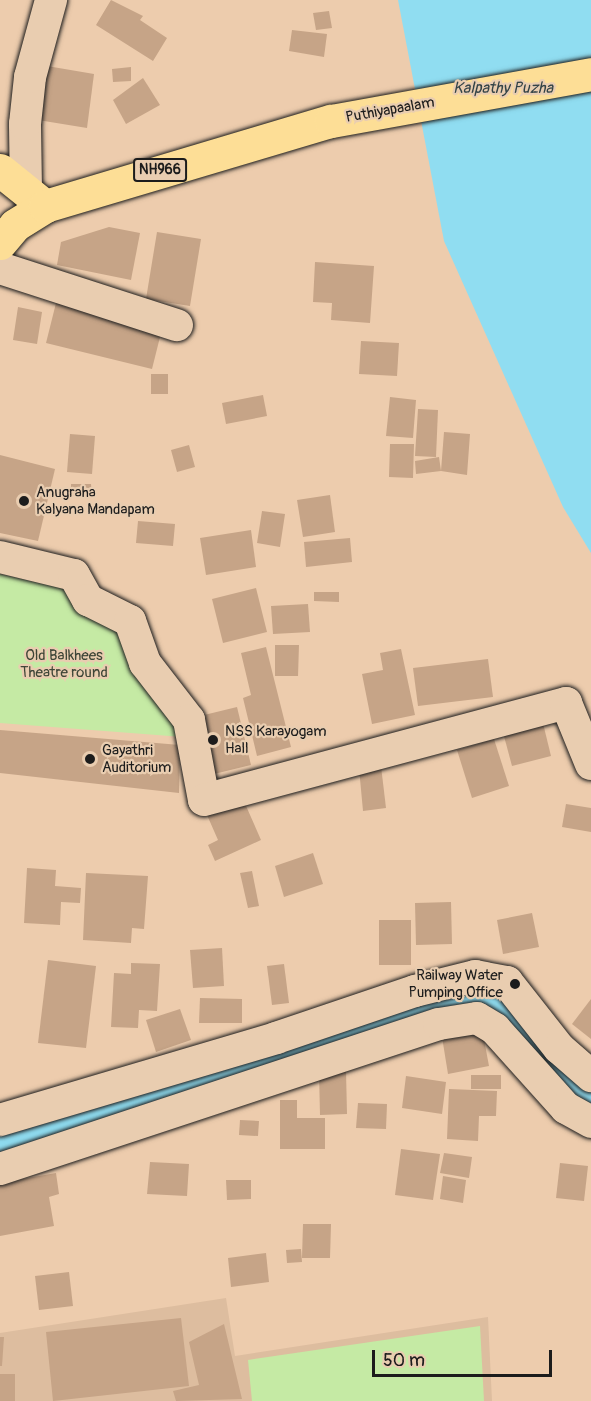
<!DOCTYPE html>
<style>
body{margin:0}
#map{position:relative;width:591px;height:1401px;overflow:hidden;background:#edccad;font-family:Pangolin,sans-serif}
div>[style]{position:absolute}
.built>*{inset:0;background:#ddbd9f}
.green>*{inset:0;background:#c5eaa4}
.water>*{inset:0;background:#90ddf1}
.canal>*{height:26px;margin:-13px;padding:0 13px;transform-origin:13px;border-radius:13px;background:#90ddf1}
.building>*{inset:0;background:#c6a487}
.roads{filter:drop-shadow(0 0 2px #1c1c1c) drop-shadow(0 0 2px #1c1c1c)}
.minor>*{height:32px;margin:-16px;padding:0 16px;transform-origin:16px;border-radius:16px;background:#e9cdb0}
.major>*{height:33px;margin:-16.5px;padding:0 16.5px;transform-origin:16.5px;border-radius:16.5px;background:#fdde96}
.highway>*{height:33px;margin:-16.5px;padding:0 16.5px;transform-origin:16.5px;border-radius:16.5px;background:#fdde96}
.dots>*{width:16px;height:16px;translate:-50% -50%;box-sizing:border-box;border:3px solid #e9cdb0;border-radius:50%}
span{translate:-50% -50%;white-space:nowrap;text-align:center;line-height:1.15;-webkit-text-stroke:4.5px #e9cdb0;paint-order:stroke}
.shield-label span{padding:2px 4px;background:#e9cdb0;border:2px solid;border-radius:4px;-webkit-text-stroke-width:0}
.shield-label{font-size:14px;color:#1c1c1c;font-weight:700}
.street-label{font-size:15px;color:#1c1c1c}
.poi-label{font-size:15px;color:#1c1c1c}
.left{translate:0 -50%;text-align:left}
.right{translate:-100% -50%;text-align:right}
.park-label{font-size:15px;color:#3e4537}
.water-label{font-size:16px;color:#334347;font-style:italic}
.scale{position:absolute;left:372px;top:1350px;width:180px;height:27px;box-sizing:border-box;border:3px solid #1c1c1c;border-top:0;padding-left:8px;font-size:18px;line-height:21px;white-space:nowrap;color:#1c1c1c;-webkit-text-stroke:4px #e9cdb0;paint-order:stroke}
</style>
<div id="map">
<div class="built">
<div style="clip-path:polygon(226px 1298px,235px 1356px,488px 1317px,492px 1401px,0 1401px,0 1333px)"></div>
</div>
<div class="green">
<div style="clip-path:polygon(0 574px,74px 591px,127px 631px,183px 737px,0 723px)"></div>
<div style="clip-path:polygon(480px 1326px,484px 1401px,252px 1401px,248px 1360px)"></div>
</div>
<div class="water">
<div style="clip-path:polygon(398px 0,591px 0,591px 553px,563px 507px,444px 241px)"></div>
</div>
<div class="canal">
<div style="left:0;top:1139px;width:259px;rotate:-15.7deg"></div>
<div style="left:249px;top:1069px;width:168px;rotate:-20.9deg"></div>
<div style="left:406px;top:1009px;width:77px;rotate:-13.5deg"></div>
<div style="left:481px;top:991px;width:19px;rotate:18deg"></div>
<div style="left:499px;top:997px;width:67px;rotate:57.3deg"></div>
<div style="left:535px;top:1053px;width:40px;rotate:49deg"></div>
<div style="left:561px;top:1083px;width:34px;rotate:28deg"></div>
</div>
<div class="building">
<div style="clip-path:polygon(111px 0,143px 16px,140px 20px,167px 38px,153px 61px,96px 25px)"></div>
<div style="clip-path:polygon(329px 11px,332px 28px,316px 30px,313px 13px)"></div>
<div style="clip-path:polygon(292px 30px,327px 34px,324px 57px,289px 51px)"></div>
<div style="clip-path:polygon(47px 66px,94px 74px,87px 128px,38px 120px)"></div>
<div style="clip-path:polygon(131px 67px,131px 81px,113px 82px,112px 69px)"></div>
<div style="clip-path:polygon(143px 78px,160px 105px,126px 124px,113px 100px)"></div>
<div style="clip-path:polygon(109px 227px,140px 233px,131px 280px,57px 265px,61px 242px)"></div>
<div style="clip-path:polygon(157px 232px,201px 239px,190px 306px,146px 299px)"></div>
<div style="clip-path:polygon(315px 262px,374px 266px,370px 323px,331px 320px,332px 303px,313px 302px)"></div>
<div style="clip-path:polygon(56px 303px,162px 329px,152px 369px,46px 343px)"></div>
<div style="clip-path:polygon(18px 307px,42px 312px,37px 344px,13px 340px)"></div>
<div style="clip-path:polygon(361px 341px,399px 343px,397px 376px,359px 374px)"></div>
<div style="clip-path:polygon(151px 374px,168px 374px,168px 394px,151px 394px)"></div>
<div style="clip-path:polygon(263px 395px,267px 416px,226px 424px,222px 403px)"></div>
<div style="clip-path:polygon(390px 397px,416px 400px,413px 438px,386px 436px)"></div>
<div style="clip-path:polygon(418px 409px,438px 410px,436px 457px,415px 456px)"></div>
<div style="clip-path:polygon(444px 432px,470px 434px,467px 475px,441px 471px,416px 474px,415px 461px,439px 457px,441px 471px)"></div>
<div style="clip-path:polygon(70px 434px,95px 436px,92px 474px,67px 472px)"></div>
<div style="clip-path:polygon(390px 444px,414px 444px,413px 478px,389px 477px)"></div>
<div style="clip-path:polygon(189px 445px,195px 467px,177px 472px,171px 450px)"></div>
<div style="clip-path:polygon(0 455px,55px 469px,38px 541px,0 533px)"></div>
<div style="clip-path:polygon(71px 484px,91px 484px,92px 495px,71px 496px)"></div>
<div style="clip-path:polygon(330px 495px,335px 532px,303px 537px,297px 500px)"></div>
<div style="clip-path:polygon(262px 511px,285px 514px,280px 547px,257px 543px)"></div>
<div style="clip-path:polygon(138px 521px,175px 524px,173px 546px,136px 543px)"></div>
<div style="clip-path:polygon(251px 530px,256px 567px,206px 575px,200px 538px)"></div>
<div style="clip-path:polygon(350px 538px,352px 562px,306px 567px,304px 542px)"></div>
<div style="clip-path:polygon(256px 588px,267px 632px,223px 643px,212px 599px)"></div>
<div style="clip-path:polygon(314px 592px,339px 592px,339px 602px,314px 601px)"></div>
<div style="clip-path:polygon(308px 604px,310px 632px,273px 634px,271px 606px)"></div>
<div style="clip-path:polygon(275px 645px,299px 645px,298px 676px,275px 676px)"></div>
<div style="clip-path:polygon(266px 647px,291px 747px,257px 756px,243px 698px,251px 695px,241px 653px)"></div>
<div style="clip-path:polygon(401px 649px,415px 715px,372px 724px,362px 674px,383px 670px,380px 653px)"></div>
<div style="clip-path:polygon(488px 659px,493px 697px,418px 706px,413px 668px)"></div>
<div style="clip-path:polygon(237px 707px,251px 765px,214px 774px,200px 716px)"></div>
<div style="clip-path:polygon(541px 715px,551px 756px,512px 766px,501px 725px)"></div>
<div style="clip-path:polygon(0 730px,180px 745px,179px 793px,0 773px)"></div>
<div style="clip-path:polygon(494px 739px,509px 786px,472px 798px,457px 750px)"></div>
<div style="clip-path:polygon(381px 766px,386px 808px,363px 811px,359px 768px)"></div>
<div style="clip-path:polygon(243px 799px,261px 840px,215px 861px,208px 845px,218px 840px,207px 815px)"></div>
<div style="clip-path:polygon(566px 804px,591px 808px,591px 832px,562px 827px)"></div>
<div style="clip-path:polygon(313px 853px,323px 884px,284px 897px,275px 866px)"></div>
<div style="clip-path:polygon(27px 868px,56px 870px,55px 886px,81px 888px,80px 903px,61px 902px,60px 925px,24px 923px)"></div>
<div style="clip-path:polygon(252px 871px,259px 906px,248px 908px,240px 873px)"></div>
<div style="clip-path:polygon(86px 873px,148px 876px,144px 929px,132px 928px,131px 943px,83px 940px)"></div>
<div style="clip-path:polygon(451px 902px,452px 944px,416px 945px,415px 903px)"></div>
<div style="clip-path:polygon(532px 913px,539px 947px,503px 954px,497px 920px)"></div>
<div style="clip-path:polygon(379px 920px,411px 920px,411px 965px,379px 965px)"></div>
<div style="clip-path:polygon(222px 948px,224px 986px,193px 988px,190px 950px)"></div>
<div style="clip-path:polygon(48px 960px,96px 966px,86px 1048px,38px 1043px)"></div>
<div style="clip-path:polygon(131px 963px,160px 964px,157px 1011px,139px 1010px,138px 1028px,111px 1027px,114px 973px,131px 974px)"></div>
<div style="clip-path:polygon(284px 964px,289px 1003px,272px 1005px,267px 966px)"></div>
<div style="clip-path:polygon(200px 998px,242px 999px,242px 1023px,199px 1023px)"></div>
<div style="clip-path:polygon(591px 999px,591px 1039px,572px 1024px)"></div>
<div style="clip-path:polygon(180px 1009px,191px 1040px,156px 1052px,146px 1020px)"></div>
<div style="clip-path:polygon(482px 1029px,489px 1066px,448px 1074px,442px 1037px)"></div>
<div style="clip-path:polygon(346px 1071px,347px 1114px,320px 1115px,319px 1072px)"></div>
<div style="clip-path:polygon(471px 1075px,501px 1075px,501px 1089px,471px 1089px)"></div>
<div style="clip-path:polygon(406px 1076px,446px 1082px,442px 1114px,402px 1108px)"></div>
<div style="clip-path:polygon(449px 1089px,497px 1091px,496px 1116px,479px 1116px,478px 1141px,447px 1139px)"></div>
<div style="clip-path:polygon(280px 1100px,297px 1100px,297px 1118px,325px 1118px,325px 1149px,280px 1149px)"></div>
<div style="clip-path:polygon(358px 1103px,387px 1104px,386px 1129px,356px 1128px)"></div>
<div style="clip-path:polygon(240px 1120px,259px 1121px,258px 1136px,239px 1135px)"></div>
<div style="clip-path:polygon(401px 1149px,440px 1154px,433px 1200px,395px 1195px)"></div>
<div style="clip-path:polygon(444px 1153px,472px 1157px,469px 1178px,440px 1173px)"></div>
<div style="clip-path:polygon(150px 1162px,189px 1164px,187px 1196px,147px 1194px)"></div>
<div style="clip-path:polygon(560px 1163px,588px 1166px,584px 1201px,556px 1198px)"></div>
<div style="clip-path:polygon(56px 1173px,59px 1194px,49px 1197px,54px 1226px,0 1236px,0 1183px)"></div>
<div style="clip-path:polygon(443px 1176px,466px 1180px,463px 1203px,440px 1199px)"></div>
<div style="clip-path:polygon(226px 1180px,251px 1180px,251px 1199px,227px 1200px)"></div>
<div style="clip-path:polygon(303px 1224px,331px 1224px,330px 1258px,302px 1258px)"></div>
<div style="clip-path:polygon(301px 1249px,302px 1262px,287px 1263px,286px 1250px)"></div>
<div style="clip-path:polygon(266px 1253px,269px 1282px,231px 1287px,228px 1258px)"></div>
<div style="clip-path:polygon(69px 1272px,73px 1306px,39px 1310px,35px 1276px)"></div>
<div style="clip-path:polygon(181px 1318px,189px 1386px,53px 1401px,46px 1332px)"></div>
<div style="clip-path:polygon(224px 1324px,242px 1399px,176px 1401px,173px 1391px,199px 1385px,189px 1342px)"></div>
<div style="clip-path:polygon(0 1337px,4px 1337px,2px 1366px,0 1366px)"></div>
<div style="clip-path:polygon(0 1374px,15px 1374px,15px 1401px,0 1401px)"></div>
</div>
<div class="roads">
<div class="minor">
<div style="left:26px;top:190px;width:66px;rotate:-90.9deg"></div>
<div style="left:25px;top:124px;width:47px;rotate:-83.9deg"></div>
<div style="left:30px;top:77px;width:80px;rotate:-74.7deg"></div>
<div style="left:0;top:268px;width:186px;rotate:17.9deg"></div>
<div style="left:0;top:557px;width:76px;rotate:13.7deg"></div>
<div style="left:74px;top:575px;width:29px;rotate:61deg"></div>
<div style="left:88px;top:600px;width:47px;rotate:26.6deg"></div>
<div style="left:130px;top:621px;width:45px;rotate:70.3deg"></div>
<div style="left:145px;top:663px;width:72px;rotate:52.3deg"></div>
<div style="left:189px;top:720px;width:81px;rotate:79.4deg"></div>
<div style="left:204px;top:800px;width:375px;rotate:-15deg"></div>
<div style="left:566px;top:703px;width:66px;rotate:67.7deg"></div>
<div style="left:0;top:1120px;width:288px;rotate:-16.5deg"></div>
<div style="left:276px;top:1038px;width:147px;rotate:-18.7deg"></div>
<div style="left:415px;top:991px;width:62px;rotate:-14deg"></div>
<div style="left:475px;top:976px;width:33px;rotate:11deg"></div>
<div style="left:507px;top:982px;width:84px;rotate:51.8deg"></div>
<div style="left:559px;top:1048px;width:43px;rotate:41.2deg"></div>
<div style="left:0;top:1169px;width:462px;rotate:-18.3deg"></div>
<div style="left:439px;top:1024px;width:38px;rotate:-9deg"></div>
<div style="left:477px;top:1018px;width:21px;rotate:31deg"></div>
<div style="left:495px;top:1029px;width:106px;rotate:48.1deg"></div>
<div style="left:566px;top:1108px;width:29px;rotate:29deg"></div>
</div>
<div class="major">
<div style="left:0;top:170px;width:58px;rotate:38.7deg"></div>
</div>
<div class="highway">
<div style="left:0;top:243px;width:23px;rotate:-50deg"></div>
<div style="left:15px;top:225px;width:36px;rotate:-32deg"></div>
<div style="left:45px;top:206px;width:298px;rotate:-16.6deg"></div>
<div style="left:331px;top:121px;width:264px;rotate:-10.2deg"></div>
</div>
</div>
<div class="dots">
<div style="left:24px;top:501px;background:#1c1c1c"></div>
<div style="left:213px;top:740px;background:#1c1c1c"></div>
<div style="left:90px;top:759px;background:#1c1c1c"></div>
<div style="left:515px;top:984px;background:#1c1c1c"></div>
</div>
<div class="shield-label">
<span style="left:160px;top:170px">NH966</span>
</div>
<div class="street-label">
<span style="left:390px;top:110px;rotate:-10deg">Puthiyapaalam</span>
</div>
<div class="poi-label">
<span class="left" style="left:36px;top:501px">Anugraha<br>Kalyana Mandapam</span>
<span class="left" style="left:225px;top:740px">NSS Karayogam<br>Hall</span>
<span class="left" style="left:102px;top:759px">Gayathri<br>Auditorium</span>
<span class="right" style="left:503px;top:984px">Railway Water<br>Pumping Office</span>
</div>
<div class="park-label">
<span style="left:64px;top:664px">Old Balkhees<br>Theatre round</span>
</div>
<div class="water-label">
<span style="left:503px;top:88px">Kalpathy Puzha</span>
</div>
<div class="scale">50 m</div>
</div>
